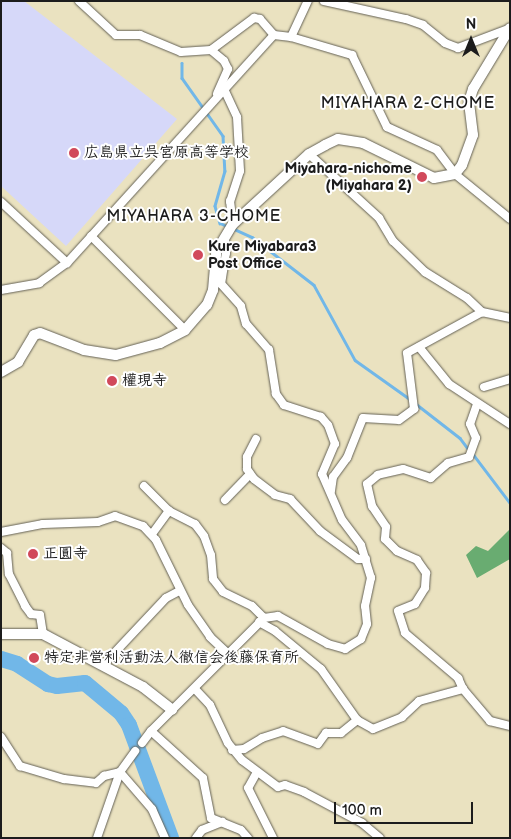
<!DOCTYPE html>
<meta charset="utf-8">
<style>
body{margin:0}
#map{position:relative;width:511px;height:839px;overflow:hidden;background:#eae2c0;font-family:"Balsamiq Sans","Klee One",sans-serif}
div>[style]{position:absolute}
.built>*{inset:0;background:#d6d8f9}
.forest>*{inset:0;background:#69ac71}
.stream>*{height:2.5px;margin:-1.25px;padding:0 1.25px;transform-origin:1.25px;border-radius:1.25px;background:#71b7e8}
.river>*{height:16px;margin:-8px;padding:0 8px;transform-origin:8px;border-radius:8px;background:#71b7e8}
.roads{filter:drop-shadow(0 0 1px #646155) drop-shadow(0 0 1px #646155)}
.street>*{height:8px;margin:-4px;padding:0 4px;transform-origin:4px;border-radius:4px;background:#fff}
.secondary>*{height:10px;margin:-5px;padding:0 5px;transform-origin:5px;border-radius:5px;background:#fff}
.dots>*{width:14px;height:14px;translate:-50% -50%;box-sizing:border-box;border:2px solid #fff;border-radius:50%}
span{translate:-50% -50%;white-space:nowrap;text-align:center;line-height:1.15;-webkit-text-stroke:4px #fff;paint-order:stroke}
.poi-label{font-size:15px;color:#1c1c1c;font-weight:700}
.left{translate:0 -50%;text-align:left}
.right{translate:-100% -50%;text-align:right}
.neighbourhood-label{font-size:16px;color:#1c1c1c;letter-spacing:1px}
.frame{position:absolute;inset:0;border:2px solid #1c1c1c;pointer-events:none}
.north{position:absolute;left:446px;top:15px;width:50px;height:50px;-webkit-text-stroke:4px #fff;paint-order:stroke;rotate:0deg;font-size:14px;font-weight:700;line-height:20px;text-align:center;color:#1c1c1c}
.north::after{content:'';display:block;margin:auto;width:18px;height:22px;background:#1c1c1c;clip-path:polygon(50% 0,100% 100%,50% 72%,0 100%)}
.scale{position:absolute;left:334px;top:802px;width:139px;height:22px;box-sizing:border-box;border:2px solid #1c1c1c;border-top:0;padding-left:6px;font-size:15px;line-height:18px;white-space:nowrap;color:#1c1c1c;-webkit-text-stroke:4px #fff;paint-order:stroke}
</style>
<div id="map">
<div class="built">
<div style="clip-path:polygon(1px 1px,24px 1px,177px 119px,66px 246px,1px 186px)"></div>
</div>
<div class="forest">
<div style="clip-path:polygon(510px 529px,510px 559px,477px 578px,466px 555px,476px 546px,488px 551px)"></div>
</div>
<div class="stream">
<div style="left:182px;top:63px;width:15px;rotate:90deg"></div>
<div style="left:182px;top:78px;width:71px;rotate:54.7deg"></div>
<div style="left:223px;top:136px;width:35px;rotate:87deg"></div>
<div style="left:225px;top:171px;width:36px;rotate:106deg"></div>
<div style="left:215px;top:206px;width:18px;rotate:74deg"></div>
<div style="left:220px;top:223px;width:10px;rotate:24deg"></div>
<div style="left:234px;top:229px;width:20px;rotate:24deg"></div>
<div style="left:252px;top:237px;width:78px;rotate:37.7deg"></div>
<div style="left:314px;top:285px;width:85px;rotate:61.3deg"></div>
<div style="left:355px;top:360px;width:69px;rotate:35.5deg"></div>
<div style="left:415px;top:403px;width:57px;rotate:37.9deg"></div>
<div style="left:460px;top:438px;width:15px;rotate:53deg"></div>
<div style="left:473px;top:454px;width:61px;rotate:52.9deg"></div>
</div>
<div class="river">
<div style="left:1px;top:659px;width:17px;rotate:17deg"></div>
<div style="left:17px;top:664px;width:37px;rotate:33deg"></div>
<div style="left:48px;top:684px;width:9px;rotate:13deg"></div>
<div style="left:57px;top:686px;width:28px;rotate:-6deg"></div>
<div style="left:85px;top:683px;width:47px;rotate:39.8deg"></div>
<div style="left:121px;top:713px;width:14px;rotate:56deg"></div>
<div style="left:129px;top:725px;width:121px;rotate:69.6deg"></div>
</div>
<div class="roads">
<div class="street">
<div style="left:79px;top:1px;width:50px;rotate:42.6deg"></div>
<div style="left:116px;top:35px;width:24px"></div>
<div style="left:140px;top:35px;width:44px;rotate:22.5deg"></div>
<div style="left:181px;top:52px;width:30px;rotate:-4deg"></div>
<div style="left:211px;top:50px;width:54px;rotate:-36.7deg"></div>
<div style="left:254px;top:18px;width:6px;rotate:9deg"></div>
<div style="left:260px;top:19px;width:21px;rotate:49deg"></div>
<div style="left:274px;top:35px;width:17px;rotate:7deg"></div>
<div style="left:291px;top:37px;width:40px;rotate:-65deg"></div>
<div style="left:324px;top:1px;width:84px;rotate:12.4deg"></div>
<div style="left:406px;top:19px;width:18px;rotate:19deg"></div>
<div style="left:423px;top:25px;width:28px;rotate:39deg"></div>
<div style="left:445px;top:43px;width:14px;rotate:21deg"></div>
<div style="left:458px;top:48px;width:53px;rotate:-20.8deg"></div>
<div style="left:291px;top:37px;width:64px;rotate:16.4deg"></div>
<div style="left:352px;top:55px;width:80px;rotate:64.1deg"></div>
<div style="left:387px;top:127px;width:55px;rotate:24.7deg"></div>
<div style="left:437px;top:150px;width:30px;rotate:53deg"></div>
<div style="left:455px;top:174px;width:71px;rotate:39.3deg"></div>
<div style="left:211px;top:50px;width:17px;rotate:40deg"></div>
<div style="left:224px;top:61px;width:9px;rotate:63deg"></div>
<div style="left:228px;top:69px;width:27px;rotate:114deg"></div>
<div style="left:224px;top:89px;width:31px;rotate:65deg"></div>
<div style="left:237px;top:117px;width:54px;rotate:86.8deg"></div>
<div style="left:240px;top:171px;width:32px;rotate:108deg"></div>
<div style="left:230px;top:201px;width:23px;rotate:83deg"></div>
<div style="left:309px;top:154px;width:95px;rotate:42.4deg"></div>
<div style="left:379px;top:218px;width:27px;rotate:59deg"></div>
<div style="left:393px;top:241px;width:45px;rotate:44.1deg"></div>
<div style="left:425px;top:272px;width:49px;rotate:31.8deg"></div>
<div style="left:467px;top:298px;width:21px;rotate:43deg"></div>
<div style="left:1px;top:202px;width:90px;rotate:42.7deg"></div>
<div style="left:91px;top:236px;width:133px;rotate:45deg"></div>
<div style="left:1px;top:290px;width:39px;rotate:-10deg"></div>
<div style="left:39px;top:283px;width:34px;rotate:-36deg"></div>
<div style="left:67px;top:263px;width:308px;rotate:-47.8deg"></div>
<div style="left:419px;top:347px;width:48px;rotate:51deg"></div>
<div style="left:449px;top:384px;width:73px;rotate:33.3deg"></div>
<div style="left:484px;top:387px;width:27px;rotate:-17deg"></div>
<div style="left:477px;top:404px;width:21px;rotate:109deg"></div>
<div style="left:470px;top:424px;width:15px;rotate:67deg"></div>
<div style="left:476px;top:438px;width:20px;rotate:110deg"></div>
<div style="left:469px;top:457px;width:22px;rotate:164deg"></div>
<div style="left:448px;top:463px;width:23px;rotate:139deg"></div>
<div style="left:431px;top:478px;width:29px;rotate:-162deg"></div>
<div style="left:403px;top:469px;width:26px;rotate:167deg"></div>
<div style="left:378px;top:475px;width:14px;rotate:141deg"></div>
<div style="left:367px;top:484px;width:23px;rotate:77deg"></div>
<div style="left:372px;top:506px;width:25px;rotate:56deg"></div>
<div style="left:386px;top:527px;width:12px;rotate:95deg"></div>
<div style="left:385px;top:539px;width:17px;rotate:45deg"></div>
<div style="left:397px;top:551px;width:22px;rotate:24deg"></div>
<div style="left:417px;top:560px;width:16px;rotate:55deg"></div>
<div style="left:426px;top:573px;width:15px;rotate:94deg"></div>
<div style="left:425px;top:588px;width:19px;rotate:122deg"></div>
<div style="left:415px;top:604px;width:18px;rotate:158deg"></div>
<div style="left:398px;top:611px;width:23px;rotate:72deg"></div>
<div style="left:405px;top:633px;width:70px;rotate:40.3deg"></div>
<div style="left:458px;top:678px;width:12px;rotate:66deg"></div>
<div style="left:463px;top:689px;width:42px;rotate:49.8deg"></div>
<div style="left:490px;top:721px;width:21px;rotate:14deg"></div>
<div style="left:256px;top:439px;width:20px;rotate:117deg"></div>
<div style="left:247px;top:457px;width:12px;rotate:90deg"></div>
<div style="left:247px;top:469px;width:12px;rotate:55deg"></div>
<div style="left:254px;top:479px;width:26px;rotate:37deg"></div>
<div style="left:275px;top:495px;width:16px;rotate:15deg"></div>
<div style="left:290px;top:499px;width:44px;rotate:46.8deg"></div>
<div style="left:320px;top:531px;width:47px;rotate:36.4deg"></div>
<div style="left:358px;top:559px;width:8px"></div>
<div style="left:144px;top:486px;width:35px;rotate:45deg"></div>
<div style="left:169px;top:511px;width:29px;rotate:27deg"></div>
<div style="left:195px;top:524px;width:15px;rotate:53deg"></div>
<div style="left:204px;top:536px;width:20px;rotate:70deg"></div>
<div style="left:211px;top:555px;width:24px;rotate:85deg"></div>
<div style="left:213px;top:579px;width:16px;rotate:52deg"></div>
<div style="left:223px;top:592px;width:32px;rotate:26deg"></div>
<div style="left:252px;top:606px;width:17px;rotate:45deg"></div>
<div style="left:331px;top:491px;width:14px;rotate:-82deg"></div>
<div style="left:333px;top:477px;width:24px;rotate:-54deg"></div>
<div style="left:347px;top:458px;width:43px;rotate:-68.2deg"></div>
<div style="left:363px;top:418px;width:36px;rotate:3deg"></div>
<div style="left:399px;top:420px;width:19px;rotate:-36deg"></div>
<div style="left:414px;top:409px;width:56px;rotate:-97.1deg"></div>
<div style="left:407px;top:353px;width:85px;rotate:-28.7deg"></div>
<div style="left:482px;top:312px;width:29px;rotate:12deg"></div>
<div style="left:225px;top:500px;width:36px;rotate:-46deg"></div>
<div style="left:1px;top:532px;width:43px;rotate:-10.8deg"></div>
<div style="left:43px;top:524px;width:55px;rotate:-2.1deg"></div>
<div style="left:98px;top:522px;width:18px;rotate:-19deg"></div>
<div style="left:115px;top:516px;width:30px;rotate:20deg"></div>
<div style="left:143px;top:526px;width:19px;rotate:47deg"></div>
<div style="left:156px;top:540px;width:72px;rotate:63.8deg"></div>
<div style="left:188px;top:605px;width:39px;rotate:55deg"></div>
<div style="left:210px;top:637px;width:25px;rotate:43deg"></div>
<div style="left:152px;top:534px;width:29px;rotate:-54deg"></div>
<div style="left:1px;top:548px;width:8px;rotate:40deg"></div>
<div style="left:7px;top:553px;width:21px;rotate:85deg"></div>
<div style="left:9px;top:574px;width:36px;rotate:63deg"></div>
<div style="left:25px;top:606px;width:10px;rotate:53deg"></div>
<div style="left:31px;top:614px;width:9px;rotate:6deg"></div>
<div style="left:40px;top:615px;width:19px;rotate:81deg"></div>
<div style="left:259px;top:622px;width:18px;rotate:29deg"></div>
<div style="left:275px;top:631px;width:60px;rotate:39.6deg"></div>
<div style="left:321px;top:669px;width:62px;rotate:54.8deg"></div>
<div style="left:357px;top:720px;width:18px;rotate:29deg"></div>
<div style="left:373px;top:729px;width:31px;rotate:-22deg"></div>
<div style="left:402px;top:717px;width:23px;rotate:-43deg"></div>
<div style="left:419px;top:701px;width:46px;rotate:-15.3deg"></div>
<div style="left:103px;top:665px;width:92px;rotate:-46.8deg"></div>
<div style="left:166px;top:598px;width:15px;rotate:-28deg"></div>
<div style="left:195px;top:689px;width:22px;rotate:47deg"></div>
<div style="left:210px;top:705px;width:42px;rotate:64.7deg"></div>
<div style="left:228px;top:743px;width:22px;rotate:51deg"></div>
<div style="left:242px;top:760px;width:45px;rotate:36.9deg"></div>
<div style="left:278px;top:787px;width:7px;rotate:-16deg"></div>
<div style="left:285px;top:785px;width:20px;rotate:20deg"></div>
<div style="left:304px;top:792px;width:66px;rotate:28.1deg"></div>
<div style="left:362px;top:823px;width:23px;rotate:40deg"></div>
<div style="left:151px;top:731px;width:160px;rotate:-45deg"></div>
<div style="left:264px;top:618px;width:14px;rotate:-8deg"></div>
<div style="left:278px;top:616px;width:57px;rotate:29.2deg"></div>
<div style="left:328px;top:644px;width:18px;rotate:16deg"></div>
<div style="left:345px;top:649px;width:19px;rotate:-32deg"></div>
<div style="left:361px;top:639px;width:16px;rotate:-68deg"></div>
<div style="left:367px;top:624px;width:18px;rotate:-96deg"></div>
<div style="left:365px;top:606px;width:29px;rotate:-78deg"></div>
<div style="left:371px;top:578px;width:34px;rotate:-107deg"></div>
<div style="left:361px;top:545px;width:31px;rotate:-127deg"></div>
<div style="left:342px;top:520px;width:50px;rotate:-113.5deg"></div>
<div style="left:322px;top:474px;width:33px;rotate:-67deg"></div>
<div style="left:335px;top:444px;width:20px;rotate:-110deg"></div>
<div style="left:328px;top:425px;width:11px;rotate:-131deg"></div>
<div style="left:321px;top:417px;width:39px;rotate:-162deg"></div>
<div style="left:284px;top:405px;width:14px;rotate:-126deg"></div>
<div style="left:276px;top:394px;width:45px;rotate:-99deg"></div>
<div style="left:269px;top:350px;width:35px;rotate:-131deg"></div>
<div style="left:246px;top:324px;width:19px;rotate:-106deg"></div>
<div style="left:241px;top:306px;width:30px;rotate:-132deg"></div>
<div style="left:221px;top:284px;width:31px;rotate:-81deg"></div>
<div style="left:226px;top:253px;width:15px;rotate:-94deg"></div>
<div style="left:1px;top:737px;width:35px;rotate:57deg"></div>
<div style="left:20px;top:766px;width:46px;rotate:16.5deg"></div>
<div style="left:64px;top:779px;width:32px;rotate:7deg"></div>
<div style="left:96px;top:783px;width:11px;rotate:-41deg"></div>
<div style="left:104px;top:776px;width:16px;rotate:-14deg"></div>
<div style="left:120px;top:772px;width:26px;rotate:-54deg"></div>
<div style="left:142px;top:743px;width:15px;rotate:-53deg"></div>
<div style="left:151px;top:731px;width:70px;rotate:42.1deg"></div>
<div style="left:203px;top:778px;width:41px;rotate:78.7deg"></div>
<div style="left:211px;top:818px;width:32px;rotate:22deg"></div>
<div style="left:241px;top:830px;width:11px;rotate:49deg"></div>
<div style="left:232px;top:750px;width:12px;rotate:-5deg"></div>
<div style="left:244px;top:749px;width:21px;rotate:-31deg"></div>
<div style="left:262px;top:738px;width:22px;rotate:-18deg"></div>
<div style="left:283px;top:731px;width:37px;rotate:20deg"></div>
<div style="left:318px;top:744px;width:14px;rotate:-54deg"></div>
<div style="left:326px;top:733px;width:15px"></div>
<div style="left:341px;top:733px;width:21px;rotate:-39deg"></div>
<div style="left:257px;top:772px;width:18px;rotate:119deg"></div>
<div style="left:248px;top:788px;width:56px;rotate:63.4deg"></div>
<div style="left:97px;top:838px;width:70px;rotate:-70.8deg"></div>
<div style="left:120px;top:772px;width:49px;rotate:49.1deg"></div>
<div style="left:152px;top:809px;width:32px;rotate:66deg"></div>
<div style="left:196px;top:838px;width:10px;rotate:-53deg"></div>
<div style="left:202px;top:830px;width:22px;rotate:-22deg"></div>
</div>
<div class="secondary">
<div style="left:1px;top:372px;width:20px;rotate:-30deg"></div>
<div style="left:18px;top:362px;width:31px;rotate:-59deg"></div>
<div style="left:34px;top:335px;width:6px;rotate:-18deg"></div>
<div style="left:40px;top:333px;width:47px;rotate:21.1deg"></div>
<div style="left:84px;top:350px;width:32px;rotate:9deg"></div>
<div style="left:116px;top:355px;width:46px;rotate:-15.3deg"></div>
<div style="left:160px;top:343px;width:28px;rotate:-27deg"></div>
<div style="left:185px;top:330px;width:33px;rotate:-49deg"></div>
<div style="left:207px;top:305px;width:16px;rotate:-68deg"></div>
<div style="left:213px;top:290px;width:38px;rotate:-85deg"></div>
<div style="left:216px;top:252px;width:33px;rotate:-59deg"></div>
<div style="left:233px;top:224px;width:103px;rotate:-42.6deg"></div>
<div style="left:309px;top:154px;width:18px;rotate:-29deg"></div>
<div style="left:325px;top:145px;width:14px;rotate:-25deg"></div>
<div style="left:338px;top:139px;width:25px;rotate:9deg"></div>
<div style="left:363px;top:143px;width:79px;rotate:26.2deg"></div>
<div style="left:434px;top:178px;width:21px;rotate:-11deg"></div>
<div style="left:455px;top:174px;width:11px;rotate:-52deg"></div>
<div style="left:462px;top:165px;width:32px;rotate:-70deg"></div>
<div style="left:473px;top:135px;width:33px;rotate:-97deg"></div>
<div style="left:469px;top:102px;width:14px;rotate:-73deg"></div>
<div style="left:473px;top:89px;width:71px;rotate:-58.8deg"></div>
<div style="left:1px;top:634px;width:42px"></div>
<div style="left:43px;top:634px;width:113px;rotate:27.9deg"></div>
<div style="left:143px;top:687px;width:37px;rotate:38deg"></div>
</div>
</div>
<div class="dots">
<div style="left:74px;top:153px;background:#d1495b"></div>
<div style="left:422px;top:177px;background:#d1495b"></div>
<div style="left:198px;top:255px;background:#d1495b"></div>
<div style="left:112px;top:381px;background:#d1495b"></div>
<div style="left:33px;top:554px;background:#d1495b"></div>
<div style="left:34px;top:658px;background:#d1495b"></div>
</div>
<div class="poi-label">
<span class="left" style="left:84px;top:153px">広島県立呉宮原高等学校</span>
<span class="right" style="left:412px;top:177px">Miyahara-nichome<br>(Miyahara 2)</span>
<span class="left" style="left:208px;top:255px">Kure Miyabara3<br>Post Office</span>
<span class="left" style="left:122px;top:381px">權現寺</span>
<span class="left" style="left:43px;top:554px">正圓寺</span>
<span class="left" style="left:44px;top:658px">特定非営利活動法人徹信会後藤保育所</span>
</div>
<div class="neighbourhood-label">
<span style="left:408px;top:104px">MIYAHARA 2-CHOME</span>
<span style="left:194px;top:217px">MIYAHARA 3-CHOME</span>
</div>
<div class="frame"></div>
<div class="north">N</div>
<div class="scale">100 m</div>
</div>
